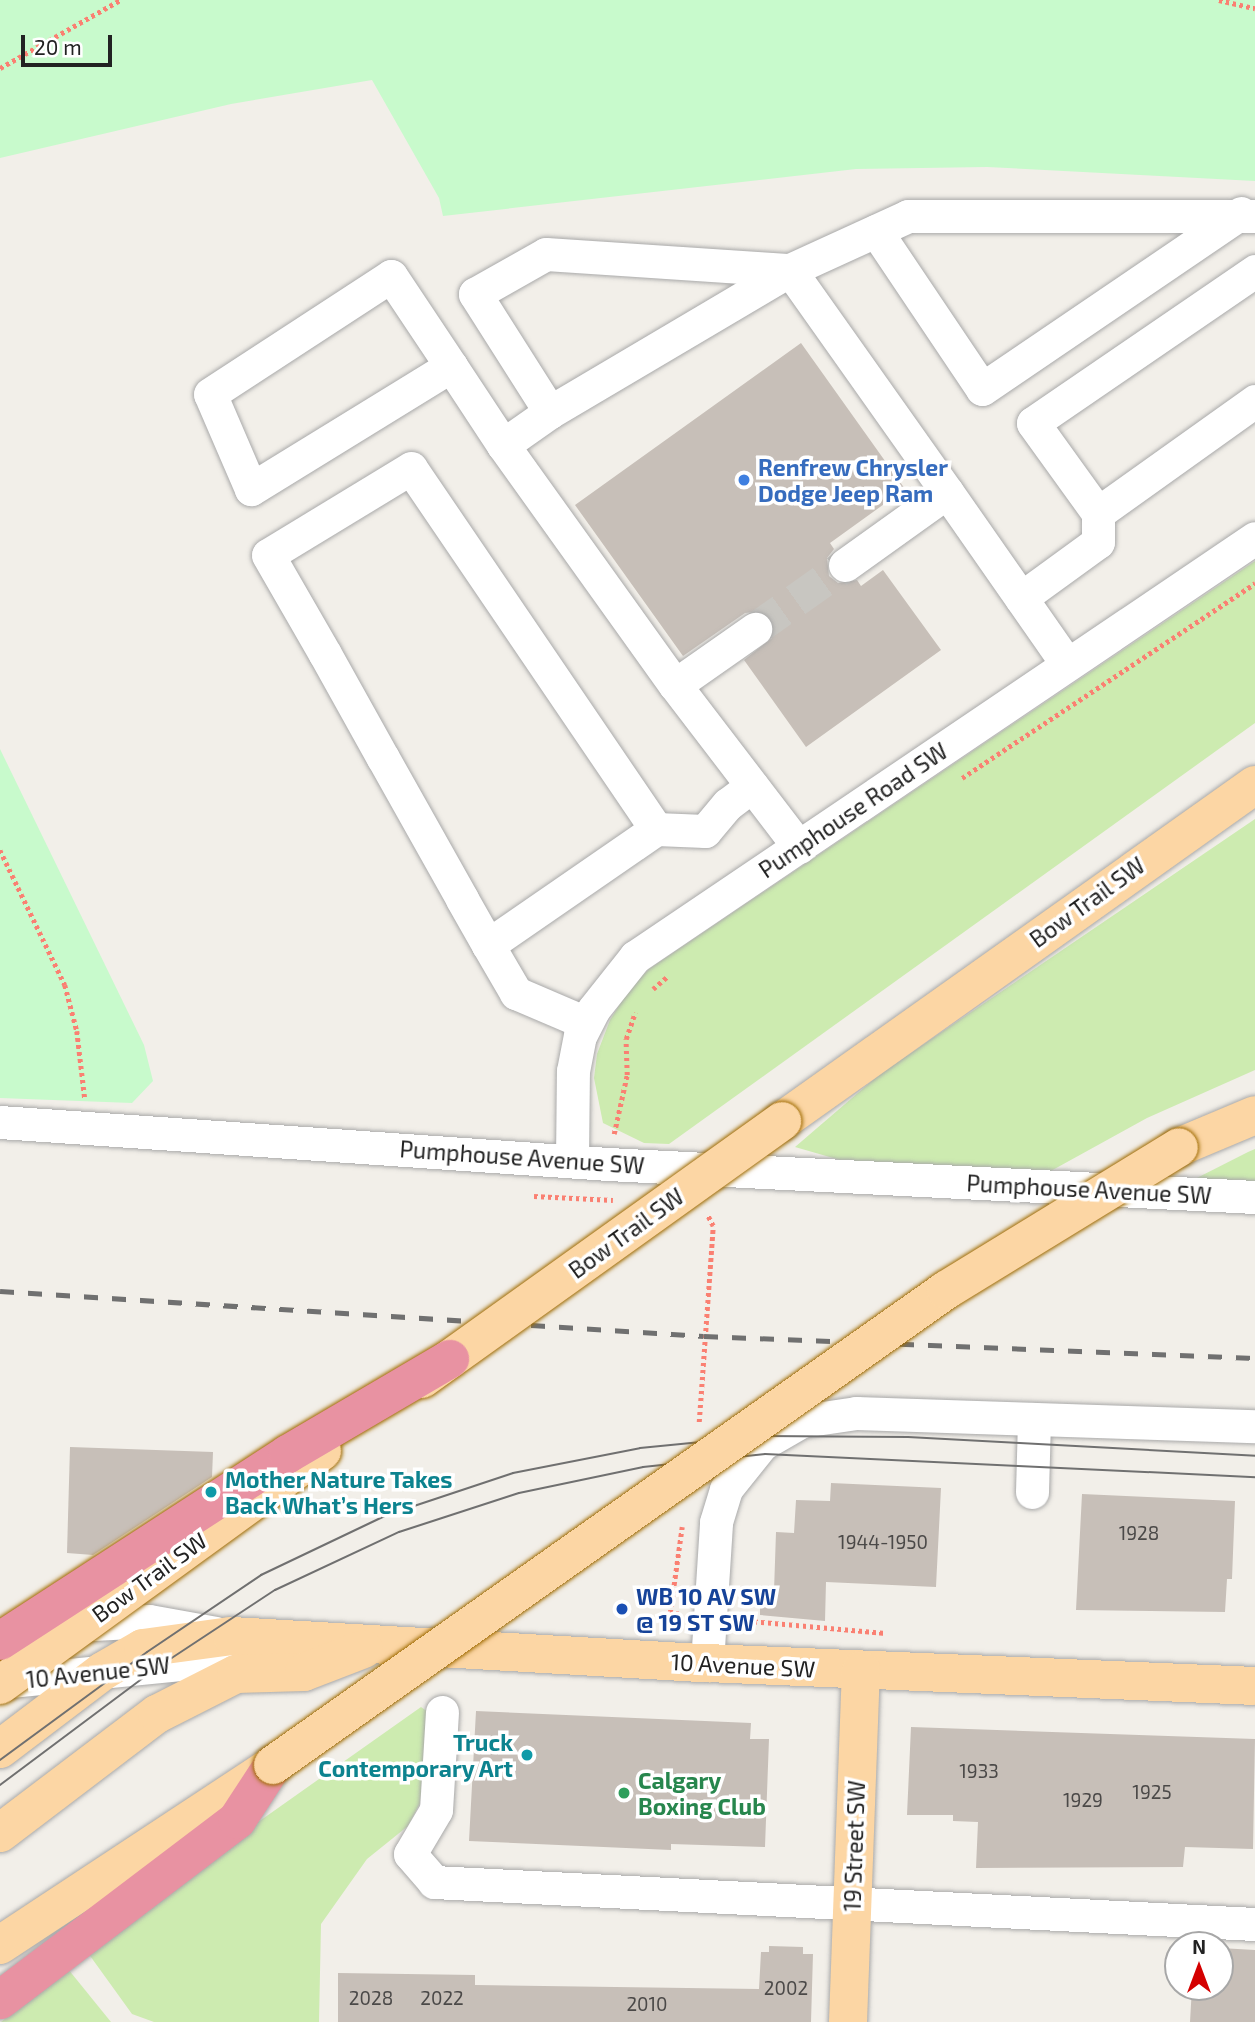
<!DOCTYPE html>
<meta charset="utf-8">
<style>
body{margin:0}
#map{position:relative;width:1255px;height:2022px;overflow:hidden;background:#f2efe9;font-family:"Exo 2",sans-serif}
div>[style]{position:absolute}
.grass>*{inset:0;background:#cdebb0}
.park>*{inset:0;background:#c8facc}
.building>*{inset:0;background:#c7bfb8}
.minor-tunnel>*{height:33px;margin-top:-16.5px;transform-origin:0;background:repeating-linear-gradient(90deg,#c8c6c1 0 33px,transparent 0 50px)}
.path>*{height:4.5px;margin-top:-2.25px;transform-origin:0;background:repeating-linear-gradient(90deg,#fa8072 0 3.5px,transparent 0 7px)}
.roads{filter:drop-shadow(0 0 2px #a9a9a9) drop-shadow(0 0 2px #a9a9a9)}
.minor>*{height:33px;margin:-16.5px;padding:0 16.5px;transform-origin:16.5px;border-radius:16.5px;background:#fff}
.major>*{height:38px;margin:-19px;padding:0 19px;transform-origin:19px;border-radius:19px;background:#fcd6a4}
.highway>*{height:38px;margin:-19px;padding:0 19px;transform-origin:19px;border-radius:19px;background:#e892a2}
.tram>*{height:2px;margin:-1px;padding:0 1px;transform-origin:1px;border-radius:1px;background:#707070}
.rail>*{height:5px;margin-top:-2.5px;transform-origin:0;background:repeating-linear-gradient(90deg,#707070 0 14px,transparent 0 28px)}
.bridges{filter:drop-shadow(0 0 2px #a06b00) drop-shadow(0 0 2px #a06b00)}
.major-bridge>*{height:38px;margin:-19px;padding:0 19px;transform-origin:19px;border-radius:19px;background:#fcd6a4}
.highway-bridge>*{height:38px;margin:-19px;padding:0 19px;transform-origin:19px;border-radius:19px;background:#e892a2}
.dots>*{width:19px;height:19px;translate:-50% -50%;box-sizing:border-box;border:4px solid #fff;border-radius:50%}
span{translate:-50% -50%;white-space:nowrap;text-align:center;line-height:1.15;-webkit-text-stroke:7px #fff;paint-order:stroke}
.number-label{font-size:19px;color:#4b4948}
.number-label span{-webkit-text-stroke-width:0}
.shop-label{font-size:23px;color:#366cbe;font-weight:700}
.left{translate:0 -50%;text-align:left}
.street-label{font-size:23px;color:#222}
.culture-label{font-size:23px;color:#0d838f;font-weight:700}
.right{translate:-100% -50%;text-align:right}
.transit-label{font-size:23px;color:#164399;font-weight:700}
.leisure-label{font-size:23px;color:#27864d;font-weight:700}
.north{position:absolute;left:1164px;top:1931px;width:70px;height:70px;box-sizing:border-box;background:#fff;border:2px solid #a7a7a7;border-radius:50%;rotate:0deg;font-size:19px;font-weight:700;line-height:28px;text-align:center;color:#222}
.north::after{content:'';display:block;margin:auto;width:24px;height:32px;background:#d40000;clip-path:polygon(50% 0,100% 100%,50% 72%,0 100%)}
.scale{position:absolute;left:21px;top:35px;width:91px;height:32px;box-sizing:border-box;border:4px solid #222;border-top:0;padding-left:9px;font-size:21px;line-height:24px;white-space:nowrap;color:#222;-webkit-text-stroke:5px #fff;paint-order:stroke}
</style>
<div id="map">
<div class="grass">
<div style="clip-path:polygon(1255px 561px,1255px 723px,669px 1144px,644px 1143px,603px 1123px,594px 1078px,597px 1054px,610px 1020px,630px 988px,649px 969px)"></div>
<div style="clip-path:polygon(1255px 819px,1255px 1070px,1147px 1118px,1049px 1172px,840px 1160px,795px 1147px,880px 1074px)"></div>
<div style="clip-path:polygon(1255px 1149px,1255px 1186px,1187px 1183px,1248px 1152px)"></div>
<div style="clip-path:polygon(421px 1707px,428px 1712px,420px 1803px,408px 1826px,367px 1859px,321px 1924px,319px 2022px,154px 2022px,132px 2014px,88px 1953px,193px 1868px)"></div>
<div style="clip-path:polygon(68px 1969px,111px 2022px,1px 2022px)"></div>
</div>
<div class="park">
<div style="clip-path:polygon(0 0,1255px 0,1255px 181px,987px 167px,856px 169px,443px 216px,439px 198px,372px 80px,231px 104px,0 158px)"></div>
<div style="clip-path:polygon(0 749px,144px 1045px,153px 1081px,132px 1103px,0 1098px)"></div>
</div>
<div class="building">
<div style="clip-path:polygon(801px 343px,905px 489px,830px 543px,834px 549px,827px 558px,829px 576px,838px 583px,857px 580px,861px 586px,883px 570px,941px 650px,806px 747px,744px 660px,772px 638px,770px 617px,762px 611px,745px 613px,683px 656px,575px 505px)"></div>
<div style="clip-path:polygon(70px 1447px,213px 1452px,212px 1477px,93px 1555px,67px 1553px)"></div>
<div style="clip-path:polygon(831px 1483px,941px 1488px,936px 1587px,826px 1582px,825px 1621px,760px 1615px,760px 1590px,774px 1591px,776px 1532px,794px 1533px,796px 1500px,830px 1501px)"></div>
<div style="clip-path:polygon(1082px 1494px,1235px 1501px,1232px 1579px,1227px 1579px,1225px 1612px,1076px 1610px)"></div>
<div style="clip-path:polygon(476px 1711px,751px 1723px,750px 1739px,769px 1739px,765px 1847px,671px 1844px,671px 1850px,469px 1841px)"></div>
<div style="clip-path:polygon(911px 1727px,1255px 1739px,1253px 1849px,1185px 1847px,1183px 1867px,976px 1868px,978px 1822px,953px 1821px,953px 1815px,907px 1815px)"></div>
<div style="clip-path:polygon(769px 1946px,803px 1947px,803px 1954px,813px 1954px,811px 2022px,338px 2022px,338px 1973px,475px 1975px,475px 1985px,759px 1989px,761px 1952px,769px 1952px)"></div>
<div style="clip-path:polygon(1220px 1948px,1255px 1950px,1255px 2022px,1190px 2022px,1192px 1987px,1220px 1987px)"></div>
</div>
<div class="minor-tunnel">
<div style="left:755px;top:629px;width:110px;rotate:-35.4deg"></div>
</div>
<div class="path">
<div style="left:1219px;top:0;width:37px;rotate:13deg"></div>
<div style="left:0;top:68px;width:138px;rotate:-29.5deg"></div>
<div style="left:962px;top:778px;width:352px;rotate:-33.6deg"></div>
<div style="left:0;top:850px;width:150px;rotate:64.3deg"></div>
<div style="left:65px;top:985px;width:48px;rotate:75.4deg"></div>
<div style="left:77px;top:1031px;width:68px;rotate:83.3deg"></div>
<div style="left:653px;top:989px;width:18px;rotate:-41deg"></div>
<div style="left:614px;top:1134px;width:60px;rotate:-77.6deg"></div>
<div style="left:627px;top:1075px;width:36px;rotate:-92deg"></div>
<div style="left:626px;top:1039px;width:28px;rotate:-71deg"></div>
<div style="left:534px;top:1196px;width:79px;rotate:2.9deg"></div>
<div style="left:699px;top:1422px;width:196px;rotate:-85.9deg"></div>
<div style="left:713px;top:1226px;width:11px;rotate:-117deg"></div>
<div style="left:679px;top:1614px;width:9px;rotate:-174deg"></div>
<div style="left:670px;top:1613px;width:87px;rotate:-82.1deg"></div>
<div style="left:740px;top:1620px;width:146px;rotate:5.1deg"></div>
</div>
<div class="roads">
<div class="minor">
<div style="left:876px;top:231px;width:190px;rotate:56.1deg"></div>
<div style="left:982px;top:389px;width:313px;rotate:-34.2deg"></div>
<div style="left:546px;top:254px;width:245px;rotate:3.8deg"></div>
<div style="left:790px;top:270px;width:279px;rotate:149.4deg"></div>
<div style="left:550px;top:412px;width:140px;rotate:-122.4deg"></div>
<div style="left:475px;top:294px;width:81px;rotate:-29.4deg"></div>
<div style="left:1255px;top:271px;width:269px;rotate:145.6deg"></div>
<div style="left:1033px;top:423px;width:111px;rotate:54.2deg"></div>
<div style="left:1098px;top:513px;width:193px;rotate:-35.5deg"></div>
<div style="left:451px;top:366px;width:235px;rotate:148.4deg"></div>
<div style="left:251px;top:489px;width:103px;rotate:-113.3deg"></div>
<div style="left:210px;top:394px;width:216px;rotate:-33.1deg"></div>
<div style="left:391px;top:276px;width:108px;rotate:56.3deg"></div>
<div style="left:451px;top:366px;width:95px;rotate:56.6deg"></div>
<div style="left:503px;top:445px;width:295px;rotate:54.4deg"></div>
<div style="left:675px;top:685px;width:204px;rotate:52.6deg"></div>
<div style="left:503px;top:445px;width:57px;rotate:-35.1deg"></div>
<div style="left:947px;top:492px;width:272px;rotate:-125.3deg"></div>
<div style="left:790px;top:270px;width:130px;rotate:-24.6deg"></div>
<div style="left:908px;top:216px;width:347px"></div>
<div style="left:845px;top:565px;width:125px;rotate:-35.6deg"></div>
<div style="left:947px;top:492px;width:210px;rotate:55.1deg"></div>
<div style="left:1021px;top:598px;width:95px;rotate:-36deg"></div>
<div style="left:1098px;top:542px;width:29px;rotate:-90deg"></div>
<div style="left:675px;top:685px;width:98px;rotate:-35deg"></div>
<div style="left:656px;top:829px;width:49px;rotate:2.3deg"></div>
<div style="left:705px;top:831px;width:35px;rotate:-50deg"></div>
<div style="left:728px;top:804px;width:30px;rotate:-37deg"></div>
<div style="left:488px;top:945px;width:204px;rotate:-34.6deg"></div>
<div style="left:656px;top:829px;width:436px;rotate:-124.2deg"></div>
<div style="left:411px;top:468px;width:167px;rotate:148.7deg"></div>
<div style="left:268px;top:555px;width:114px;rotate:60.1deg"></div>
<div style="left:325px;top:654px;width:119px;rotate:60.9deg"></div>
<div style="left:383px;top:758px;width:162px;rotate:60.7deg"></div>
<div style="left:462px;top:899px;width:53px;rotate:60.5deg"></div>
<div style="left:488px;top:945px;width:56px;rotate:59.7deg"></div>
<div style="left:516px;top:993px;width:76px;rotate:23.2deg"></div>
<div style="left:0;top:1122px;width:609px;rotate:3.95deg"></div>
<div style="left:608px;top:1164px;width:648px;rotate:2.92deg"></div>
<div style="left:572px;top:1161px;width:90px;rotate:-89.4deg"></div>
<div style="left:573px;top:1071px;width:36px;rotate:-79deg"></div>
<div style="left:580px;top:1036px;width:29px;rotate:-63deg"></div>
<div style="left:593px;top:1010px;width:68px;rotate:-51.6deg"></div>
<div style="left:635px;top:957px;width:748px;rotate:-34.05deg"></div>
<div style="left:1032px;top:1492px;width:73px;rotate:-88.4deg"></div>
<div style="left:75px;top:1625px;width:74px;rotate:-3.1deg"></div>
<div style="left:149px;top:1621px;width:68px;rotate:10.2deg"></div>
<div style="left:707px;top:1663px;width:141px;rotate:-86.3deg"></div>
<div style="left:716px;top:1522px;width:34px;rotate:-73deg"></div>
<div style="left:726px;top:1489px;width:58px;rotate:-51.3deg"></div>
<div style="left:762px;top:1444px;width:46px;rotate:-29.9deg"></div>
<div style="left:802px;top:1421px;width:55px;rotate:-8.4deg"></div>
<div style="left:856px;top:1413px;width:399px;rotate:1.9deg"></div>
<div style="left:0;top:1682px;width:181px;rotate:-5.7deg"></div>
<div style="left:180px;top:1664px;width:47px;rotate:-27.6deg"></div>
<div style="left:442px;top:1712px;width:98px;rotate:93.5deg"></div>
<div style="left:436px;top:1810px;width:51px;rotate:120.6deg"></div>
<div style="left:410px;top:1854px;width:37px;rotate:49deg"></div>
<div style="left:434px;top:1882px;width:822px;rotate:2.93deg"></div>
</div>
<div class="major">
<div style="left:782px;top:1121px;width:580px;rotate:-35.39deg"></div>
<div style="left:1179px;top:1147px;width:82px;rotate:-22.8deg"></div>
<div style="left:0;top:1749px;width:129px;rotate:-37.1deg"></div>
<div style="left:103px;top:1671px;width:46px;rotate:-29.9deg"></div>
<div style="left:143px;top:1648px;width:90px;rotate:-7.7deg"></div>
<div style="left:232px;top:1636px;width:476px;rotate:3.3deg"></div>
<div style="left:707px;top:1663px;width:548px;rotate:2.4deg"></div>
<div style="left:0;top:1833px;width:197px;rotate:-37.2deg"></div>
<div style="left:157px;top:1714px;width:89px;rotate:-26.9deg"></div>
<div style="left:236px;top:1674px;width:68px;rotate:-1.7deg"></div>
<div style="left:304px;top:1672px;width:64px;rotate:-21deg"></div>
<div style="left:0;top:1945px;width:327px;rotate:-33.4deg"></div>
<div style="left:848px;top:2022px;width:352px;rotate:-87.9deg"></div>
</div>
<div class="highway">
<div style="left:0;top:2000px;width:298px;rotate:-37.2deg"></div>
<div style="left:237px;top:1820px;width:66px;rotate:-56.8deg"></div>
</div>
</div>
<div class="tram">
<div style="left:0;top:1760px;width:182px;rotate:-36.3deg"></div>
<div style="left:147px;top:1652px;width:138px;rotate:-34deg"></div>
<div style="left:261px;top:1575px;width:140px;rotate:-25.5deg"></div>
<div style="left:387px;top:1515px;width:133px;rotate:-18.4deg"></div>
<div style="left:513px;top:1473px;width:129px;rotate:-11.1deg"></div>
<div style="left:640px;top:1448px;width:123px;rotate:-5.6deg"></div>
<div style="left:762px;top:1436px;width:146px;rotate:0.4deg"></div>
<div style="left:908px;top:1437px;width:348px;rotate:3.1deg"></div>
<div style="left:0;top:1785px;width:194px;rotate:-36.8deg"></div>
<div style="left:155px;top:1669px;width:144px;rotate:-33.4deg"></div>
<div style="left:275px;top:1590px;width:137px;rotate:-25.1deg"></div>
<div style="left:399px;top:1532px;width:126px;rotate:-18deg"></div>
<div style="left:519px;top:1493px;width:127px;rotate:-11.8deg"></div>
<div style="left:643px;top:1467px;width:123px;rotate:-6.1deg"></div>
<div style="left:765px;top:1454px;width:491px;rotate:2.7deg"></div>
</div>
<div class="rail">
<div style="left:0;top:1291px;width:705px;rotate:3.66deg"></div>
<div style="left:704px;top:1336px;width:551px;rotate:2.29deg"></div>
</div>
<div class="bridges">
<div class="major-bridge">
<div style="left:422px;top:1379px;width:443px;rotate:-35.6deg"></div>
<div style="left:0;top:1685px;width:398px;rotate:-36deg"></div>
<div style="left:273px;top:1765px;width:824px;rotate:-35.21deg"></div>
<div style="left:946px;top:1290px;width:273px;rotate:-31.5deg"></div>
</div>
<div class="highway-bridge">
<div style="left:0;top:1641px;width:343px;rotate:-33deg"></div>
<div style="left:288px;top:1454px;width:188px;rotate:-30.4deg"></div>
</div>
</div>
<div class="dots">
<div style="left:744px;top:480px;background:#3f7fe0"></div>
<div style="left:211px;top:1492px;background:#0f9aa8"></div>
<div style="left:622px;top:1609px;background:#1a4fb4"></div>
<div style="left:527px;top:1755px;background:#0f9aa8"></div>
<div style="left:624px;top:1793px;background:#2e9e5b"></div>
</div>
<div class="number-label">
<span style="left:1139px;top:1533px">1928</span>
<span style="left:883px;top:1542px">1944-1950</span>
<span style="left:979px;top:1771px">1933</span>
<span style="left:1152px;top:1792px">1925</span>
<span style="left:1083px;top:1800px">1929</span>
<span style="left:786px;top:1988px">2002</span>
<span style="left:371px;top:1998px">2028</span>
<span style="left:442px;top:1998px">2022</span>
<span style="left:647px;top:2004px">2010</span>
</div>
<div class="shop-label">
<span class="left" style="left:758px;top:480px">Renfrew Chrysler<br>Dodge Jeep Ram</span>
</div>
<div class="street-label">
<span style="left:853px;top:810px;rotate:-34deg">Pumphouse Road SW</span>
<span style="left:1087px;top:902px;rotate:-36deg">Bow Trail SW</span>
<span style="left:522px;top:1157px;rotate:4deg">Pumphouse Avenue SW</span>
<span style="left:1089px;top:1189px;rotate:3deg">Pumphouse Avenue SW</span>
<span style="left:626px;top:1233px;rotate:-36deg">Bow Trail SW</span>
<span style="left:149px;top:1577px;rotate:-36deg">Bow Trail SW</span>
<span style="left:743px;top:1665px;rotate:3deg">10 Avenue SW</span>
<span style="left:98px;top:1672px;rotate:-6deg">10 Avenue SW</span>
<span style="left:854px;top:1846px;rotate:-88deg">19 Street SW</span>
</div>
<div class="culture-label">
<span class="left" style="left:225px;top:1492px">Mother Nature Takes<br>Back What’s Hers</span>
<span class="right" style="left:513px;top:1755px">Truck<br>Contemporary Art</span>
</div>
<div class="transit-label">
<span class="left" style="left:636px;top:1609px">WB 10 AV SW<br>@ 19 ST SW</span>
</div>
<div class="leisure-label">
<span class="left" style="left:638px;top:1793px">Calgary<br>Boxing Club</span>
</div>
<div class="north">N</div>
<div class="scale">20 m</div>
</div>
